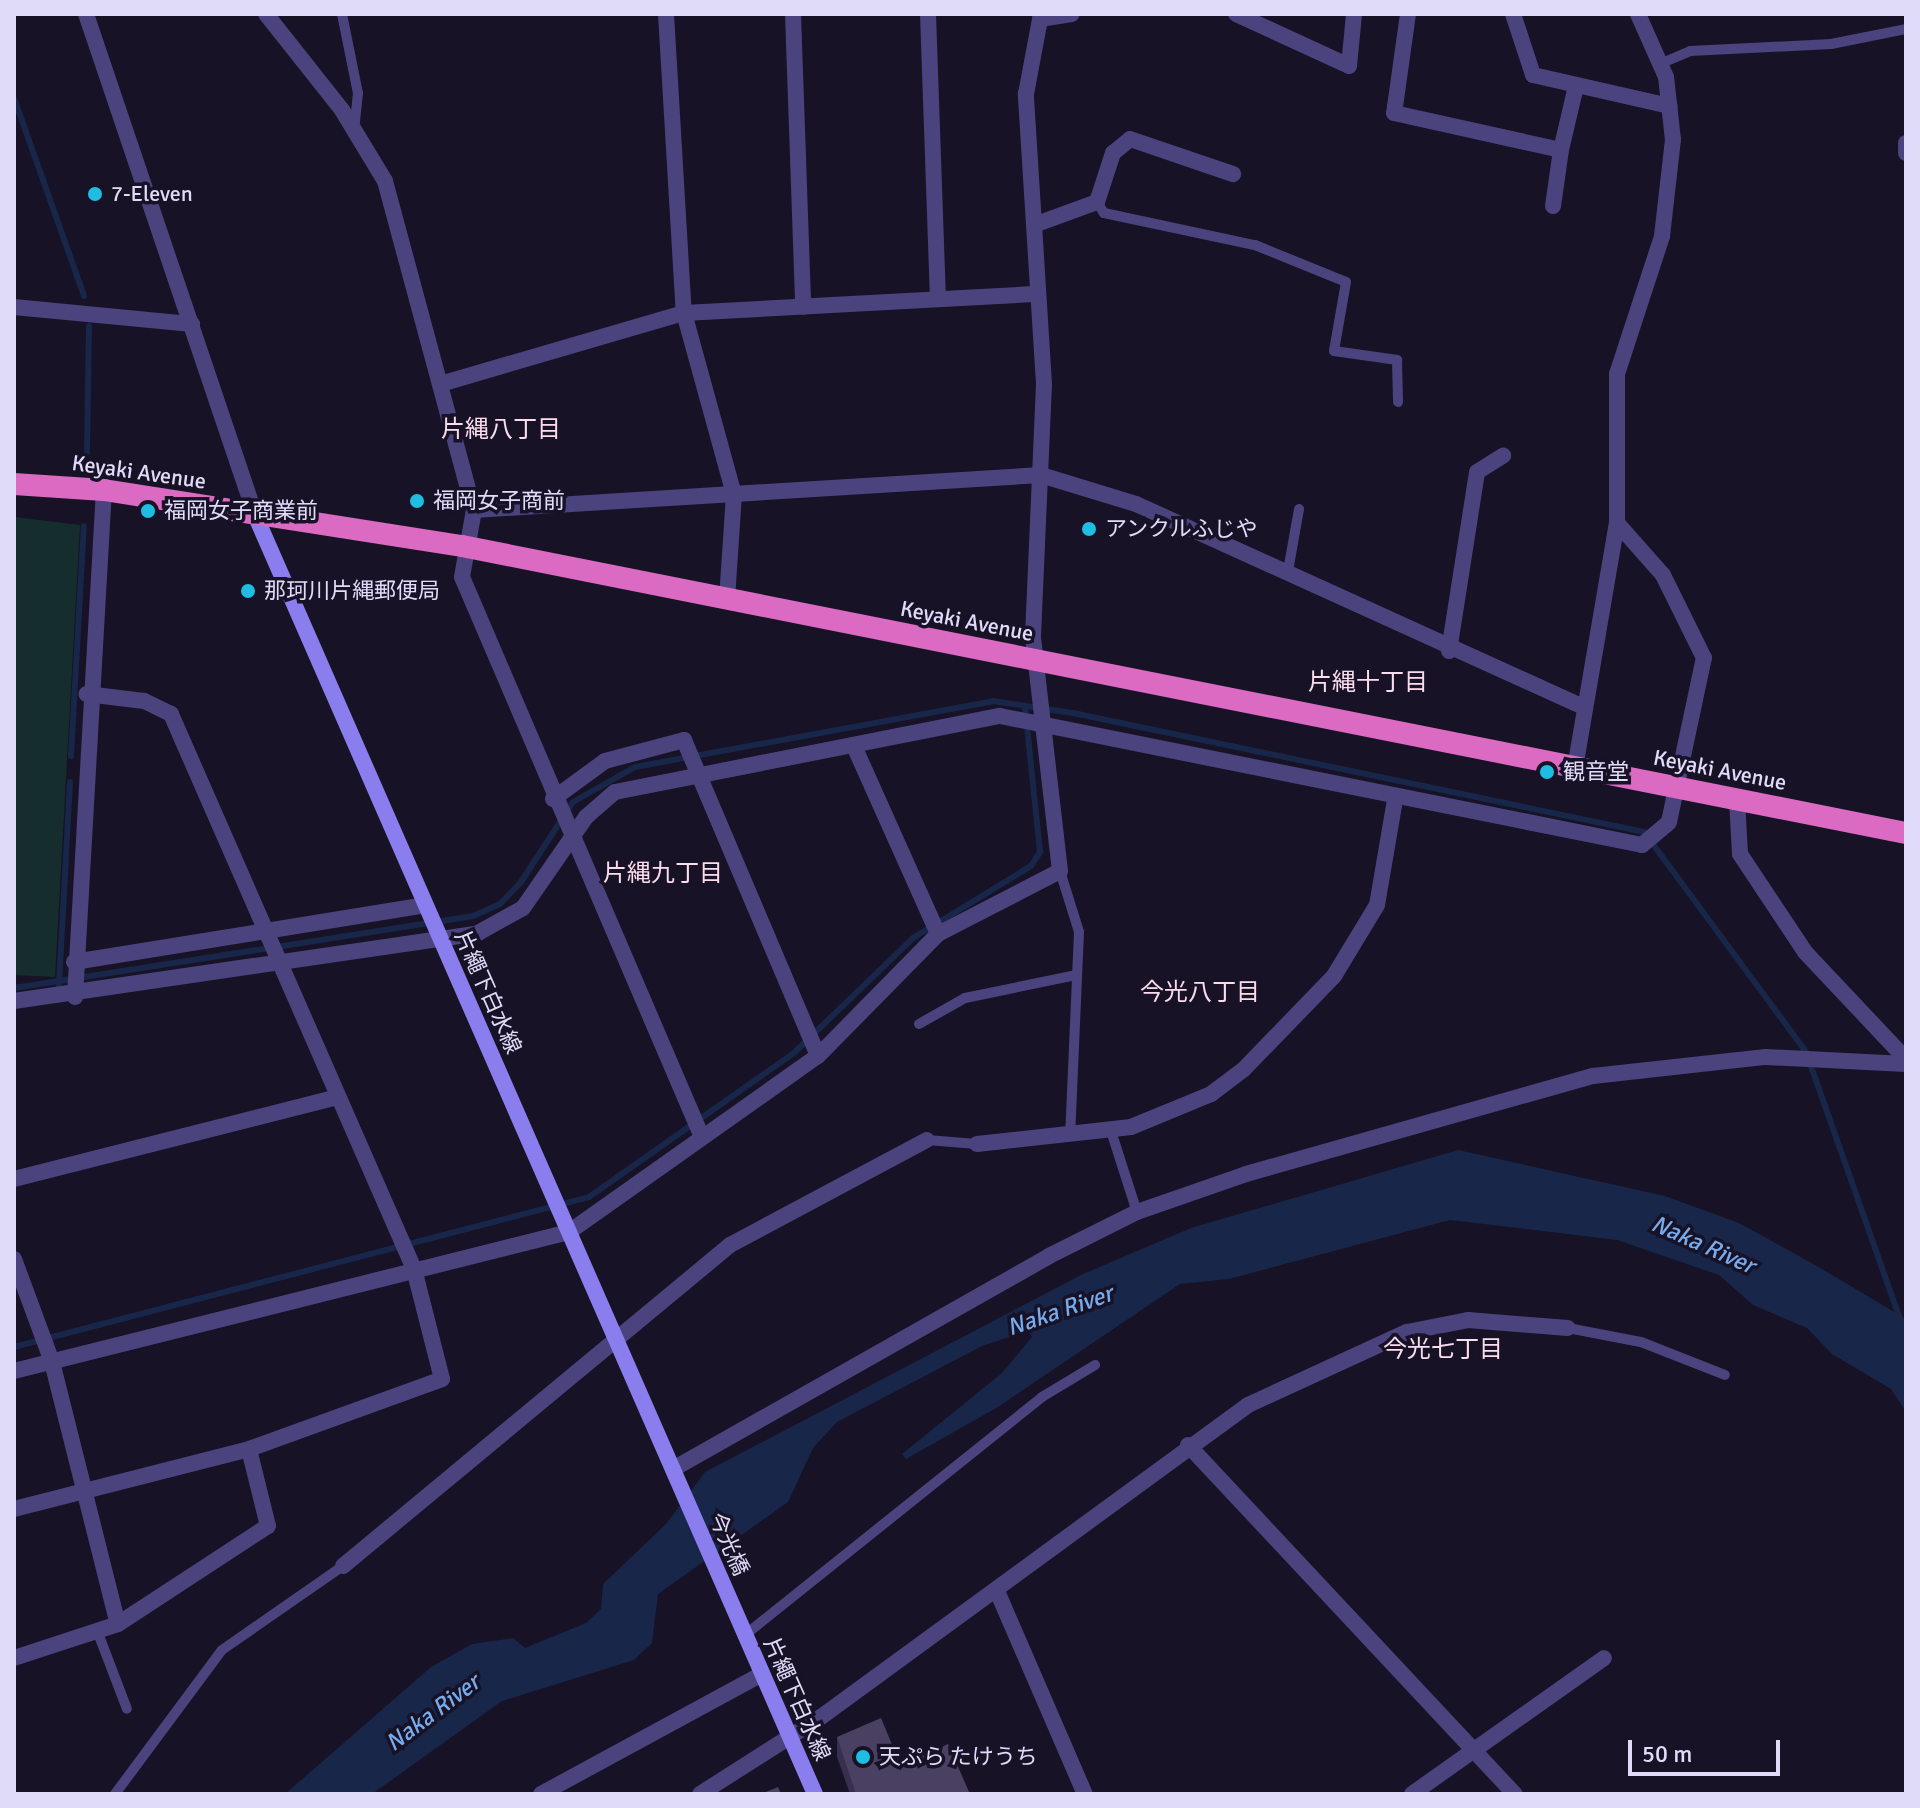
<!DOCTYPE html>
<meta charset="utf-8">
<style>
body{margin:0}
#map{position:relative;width:1920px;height:1808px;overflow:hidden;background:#171225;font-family:Signika,"Noto Sans JP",sans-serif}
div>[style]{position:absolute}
.green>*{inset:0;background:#162d2e}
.water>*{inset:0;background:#172649}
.stream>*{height:6px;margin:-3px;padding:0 3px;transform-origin:3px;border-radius:3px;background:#172649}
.service>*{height:10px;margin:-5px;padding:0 5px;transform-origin:5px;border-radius:5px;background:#4b437e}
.minor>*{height:16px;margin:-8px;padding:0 8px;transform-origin:8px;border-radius:8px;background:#4b437e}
.tertiary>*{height:16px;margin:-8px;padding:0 8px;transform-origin:8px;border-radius:8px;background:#4b437e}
.secondary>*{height:16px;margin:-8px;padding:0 8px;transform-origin:8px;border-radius:8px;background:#8a7eee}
.trunk>*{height:22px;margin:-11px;padding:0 11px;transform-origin:11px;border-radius:11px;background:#da6ac2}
.wall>*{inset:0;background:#382e50}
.building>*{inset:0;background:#4a4162}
.dots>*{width:22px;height:22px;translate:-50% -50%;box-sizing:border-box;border:4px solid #171225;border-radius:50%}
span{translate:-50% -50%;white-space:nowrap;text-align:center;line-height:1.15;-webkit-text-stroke:7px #171225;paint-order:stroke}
.poi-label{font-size:22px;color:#e1dbfa}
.left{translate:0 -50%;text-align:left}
.street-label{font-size:22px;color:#e1dbfa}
.neighbourhood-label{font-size:24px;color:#fadced}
.water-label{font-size:24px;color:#76abed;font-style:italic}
.frame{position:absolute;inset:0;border:16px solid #e1dbfa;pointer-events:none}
.scale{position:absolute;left:1628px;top:1740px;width:152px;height:36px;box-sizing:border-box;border:4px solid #e1dbfa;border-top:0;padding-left:10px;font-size:24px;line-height:28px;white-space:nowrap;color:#e1dbfa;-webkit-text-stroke:6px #171225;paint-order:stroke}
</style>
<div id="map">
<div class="green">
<div style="clip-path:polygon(14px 517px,80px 525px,55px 977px,14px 975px)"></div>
</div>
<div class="water">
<div style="clip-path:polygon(1458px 1150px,1665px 1196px,1739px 1223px,1817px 1266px,1906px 1319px,1906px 1412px,1891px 1389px,1832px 1354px,1807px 1328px,1753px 1305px,1719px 1275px,1617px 1240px,1450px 1220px,1229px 1279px,1180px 1284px,998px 1407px,906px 1459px,902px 1454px,1002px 1373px,1032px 1337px,1028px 1331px,982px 1346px,837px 1422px,813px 1448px,788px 1502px,658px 1594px,652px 1643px,634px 1660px,502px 1701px,372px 1794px,285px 1794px,431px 1667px,472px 1644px,513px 1638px,525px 1648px,586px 1623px,601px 1609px,603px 1584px,666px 1524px,705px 1472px,1083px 1274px,1191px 1228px)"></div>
</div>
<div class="stream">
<div style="left:14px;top:98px;width:210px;rotate:70.5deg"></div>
<div style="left:87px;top:452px;width:126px;rotate:-89.1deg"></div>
<div style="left:71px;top:756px;width:230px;rotate:-86.8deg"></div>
<div style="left:59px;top:985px;width:203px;rotate:-86.9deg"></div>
<div style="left:14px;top:988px;width:465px;rotate:-8.9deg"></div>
<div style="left:473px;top:916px;width:30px;rotate:-24deg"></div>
<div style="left:500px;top:904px;width:30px;rotate:-46deg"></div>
<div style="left:521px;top:882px;width:95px;rotate:-57deg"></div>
<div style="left:573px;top:802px;width:71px;rotate:-29.4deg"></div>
<div style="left:635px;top:767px;width:364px;rotate:-10.4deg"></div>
<div style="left:993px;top:701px;width:81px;rotate:8.5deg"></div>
<div style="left:1073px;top:713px;width:583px;rotate:11.77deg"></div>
<div style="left:1644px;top:832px;width:273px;rotate:53.6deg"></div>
<div style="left:1806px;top:1052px;width:301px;rotate:70.6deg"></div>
<div style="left:14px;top:1347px;width:594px;rotate:-14.62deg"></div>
<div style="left:589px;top:1197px;width:252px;rotate:-35.1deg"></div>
<div style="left:795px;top:1052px;width:164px;rotate:-44deg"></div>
<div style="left:913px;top:938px;width:138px;rotate:-31.4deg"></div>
<div style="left:1031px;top:866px;width:17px;rotate:-57deg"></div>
<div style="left:1040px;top:852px;width:147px;rotate:-95.9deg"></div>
</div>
<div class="service">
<div style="left:342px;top:14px;width:81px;rotate:78.6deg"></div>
<div style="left:358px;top:93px;width:36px;rotate:96deg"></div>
<div style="left:1662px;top:63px;width:30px;rotate:-23deg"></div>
<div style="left:1690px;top:51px;width:141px;rotate:-2.8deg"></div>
<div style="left:1831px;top:44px;width:76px;rotate:-11.3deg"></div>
<div style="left:1097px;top:202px;width:13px;rotate:58deg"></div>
<div style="left:1104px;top:213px;width:154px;rotate:12deg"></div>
<div style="left:1255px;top:245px;width:98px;rotate:22.1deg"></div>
<div style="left:1346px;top:282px;width:70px;rotate:99.9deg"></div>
<div style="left:1334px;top:351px;width:64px;rotate:8.1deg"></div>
<div style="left:1397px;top:360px;width:42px;rotate:88.6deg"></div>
<div style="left:1288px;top:571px;width:63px;rotate:-79.9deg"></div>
<div style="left:1060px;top:871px;width:64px;rotate:72.7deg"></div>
<div style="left:1079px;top:932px;width:203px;rotate:92.5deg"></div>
<div style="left:919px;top:1024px;width:53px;rotate:-29.5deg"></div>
<div style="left:965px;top:998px;width:113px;rotate:-11.7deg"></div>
<div style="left:1111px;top:1131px;width:85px;rotate:72.2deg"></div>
<div style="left:927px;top:1140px;width:50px;rotate:4.6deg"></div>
<div style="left:1568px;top:1328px;width:74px;rotate:10.9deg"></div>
<div style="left:1641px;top:1342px;width:90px;rotate:21.4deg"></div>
<div style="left:98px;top:1633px;width:81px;rotate:69.1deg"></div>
<div style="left:745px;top:1635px;width:381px;rotate:-38.7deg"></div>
<div style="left:1042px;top:1397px;width:62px;rotate:-31.1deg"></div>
<div style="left:115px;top:1794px;width:179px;rotate:-53.4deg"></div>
<div style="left:222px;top:1650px;width:147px;rotate:-34.8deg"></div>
</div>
<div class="minor">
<div style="left:266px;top:14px;width:122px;rotate:51.6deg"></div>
<div style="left:342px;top:110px;width:83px;rotate:58.8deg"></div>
<div style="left:385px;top:181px;width:341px;rotate:74.9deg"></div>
<div style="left:474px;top:510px;width:68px;rotate:100.2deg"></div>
<div style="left:462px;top:577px;width:607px;rotate:66.81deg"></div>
<div style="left:666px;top:14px;width:300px;rotate:86.6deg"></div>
<div style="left:684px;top:313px;width:188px;rotate:74.6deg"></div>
<div style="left:734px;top:494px;width:106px;rotate:93.8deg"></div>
<div style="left:793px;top:14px;width:293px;rotate:88deg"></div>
<div style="left:928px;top:14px;width:285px;rotate:88deg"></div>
<div style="left:1236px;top:14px;width:124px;rotate:24.7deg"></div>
<div style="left:1349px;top:66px;width:52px;rotate:-84.5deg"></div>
<div style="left:1408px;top:14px;width:100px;rotate:98deg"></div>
<div style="left:1394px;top:113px;width:171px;rotate:12.5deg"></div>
<div style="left:1561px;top:150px;width:66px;rotate:-76.8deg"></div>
<div style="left:1513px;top:14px;width:64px;rotate:71.8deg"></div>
<div style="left:1533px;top:75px;width:140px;rotate:12.8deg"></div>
<div style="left:1040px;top:19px;width:32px;rotate:-9deg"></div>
<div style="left:1906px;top:143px;width:10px;rotate:90deg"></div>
<div style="left:1553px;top:206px;width:57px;rotate:-81.9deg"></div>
<div style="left:1034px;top:225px;width:67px;rotate:-20.1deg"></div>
<div style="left:1097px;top:202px;width:52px;rotate:-71.9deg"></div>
<div style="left:1113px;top:153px;width:22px;rotate:-39deg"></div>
<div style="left:1130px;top:139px;width:109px;rotate:18.8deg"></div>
<div style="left:14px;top:307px;width:179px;rotate:5.5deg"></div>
<div style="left:444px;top:383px;width:250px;rotate:-16.3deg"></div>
<div style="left:684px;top:313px;width:354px;rotate:-3.1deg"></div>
<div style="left:474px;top:510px;width:568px;rotate:-3.53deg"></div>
<div style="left:1041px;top:475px;width:99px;rotate:17deg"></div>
<div style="left:1136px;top:504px;width:490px;rotate:24.4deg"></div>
<div style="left:1449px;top:651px;width:181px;rotate:-81.1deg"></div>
<div style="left:1477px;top:472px;width:31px;rotate:-32deg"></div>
<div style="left:854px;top:746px;width:206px;rotate:65.9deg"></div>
<div style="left:1575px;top:768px;width:249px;rotate:-80.3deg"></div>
<div style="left:1617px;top:523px;width:149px;rotate:-90deg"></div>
<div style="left:1617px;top:374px;width:145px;rotate:-71.9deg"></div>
<div style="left:1662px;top:236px;width:97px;rotate:-83.5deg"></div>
<div style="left:1673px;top:140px;width:63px;rotate:-96.3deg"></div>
<div style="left:1666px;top:77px;width:69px;rotate:-114deg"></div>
<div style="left:553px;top:799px;width:64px;rotate:-36.2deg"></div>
<div style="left:605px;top:761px;width:82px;rotate:-14.9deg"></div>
<div style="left:684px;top:740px;width:343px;rotate:67deg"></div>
<div style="left:1737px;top:800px;width:54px;rotate:86.8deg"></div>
<div style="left:1740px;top:854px;width:118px;rotate:56.4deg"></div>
<div style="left:1805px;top:952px;width:147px;rotate:46.7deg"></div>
<div style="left:74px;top:962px;width:355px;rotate:-9.2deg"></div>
<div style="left:75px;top:997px;width:508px;rotate:-86.73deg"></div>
<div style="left:14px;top:1001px;width:469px;rotate:-8.3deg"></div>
<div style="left:478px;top:933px;width:51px;rotate:-29.1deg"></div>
<div style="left:523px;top:908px;width:111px;rotate:-55.3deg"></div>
<div style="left:586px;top:817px;width:38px;rotate:-41deg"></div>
<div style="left:615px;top:792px;width:392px;rotate:-11.2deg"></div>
<div style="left:1000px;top:716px;width:655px;rotate:11.36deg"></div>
<div style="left:1642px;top:845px;width:35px;rotate:-40deg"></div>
<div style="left:1669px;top:822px;width:168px;rotate:-78deg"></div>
<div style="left:1704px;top:658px;width:93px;rotate:-116.3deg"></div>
<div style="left:1663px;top:575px;width:69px;rotate:-131.5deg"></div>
<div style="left:977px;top:1144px;width:155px;rotate:-6.3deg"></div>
<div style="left:1131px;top:1127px;width:87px;rotate:-22.4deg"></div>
<div style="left:1211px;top:1094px;width:40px;rotate:-37deg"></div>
<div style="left:1243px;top:1070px;width:131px;rotate:-45.9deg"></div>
<div style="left:1334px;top:976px;width:83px;rotate:-58.8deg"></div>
<div style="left:1377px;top:905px;width:107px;rotate:-80.3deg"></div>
<div style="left:14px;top:1179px;width:334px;rotate:-14.2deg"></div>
<div style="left:569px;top:1232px;width:305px;rotate:-35.3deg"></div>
<div style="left:818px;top:1056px;width:171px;rotate:-45.5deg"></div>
<div style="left:938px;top:934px;width:137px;rotate:-27.3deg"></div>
<div style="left:1060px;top:871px;width:237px;rotate:-96.6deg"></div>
<div style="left:1033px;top:636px;width:252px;rotate:-87.5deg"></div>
<div style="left:1044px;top:384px;width:291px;rotate:-93.6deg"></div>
<div style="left:1026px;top:94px;width:81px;rotate:-79.4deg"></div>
<div style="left:14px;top:1259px;width:110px;rotate:69.7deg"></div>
<div style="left:52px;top:1362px;width:270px;rotate:75.9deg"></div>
<div style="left:118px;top:1624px;width:179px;rotate:-33.2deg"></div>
<div style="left:268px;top:1526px;width:79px;rotate:-103.9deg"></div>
<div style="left:1188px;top:1445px;width:478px;rotate:46.9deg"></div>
<div style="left:673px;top:1469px;width:432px;rotate:-29.5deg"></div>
<div style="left:1049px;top:1256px;width:98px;rotate:-26.6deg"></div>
<div style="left:1137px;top:1212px;width:115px;rotate:-19.2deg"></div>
<div style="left:1246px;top:1174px;width:361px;rotate:-15.8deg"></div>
<div style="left:1593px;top:1076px;width:174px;rotate:-6.3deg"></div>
<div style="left:1766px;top:1057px;width:140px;rotate:2.9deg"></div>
<div style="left:14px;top:1509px;width:243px;rotate:-14.3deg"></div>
<div style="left:249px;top:1449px;width:205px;rotate:-19.9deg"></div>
<div style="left:442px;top:1379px;width:114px;rotate:-104.3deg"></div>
<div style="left:414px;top:1269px;width:606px;rotate:-113.65deg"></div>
<div style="left:171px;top:714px;width:30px;rotate:-154deg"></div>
<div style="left:144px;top:701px;width:58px;rotate:-173.1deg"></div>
<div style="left:343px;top:1566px;width:503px;rotate:-39.67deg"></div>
<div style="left:730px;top:1245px;width:223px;rotate:-28.1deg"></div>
<div style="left:997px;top:1591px;width:221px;rotate:66.6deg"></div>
<div style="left:14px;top:1658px;width:109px;rotate:-18.1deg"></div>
<div style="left:541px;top:1794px;width:251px;rotate:-28.5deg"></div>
<div style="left:700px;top:1794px;width:143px;rotate:-32.5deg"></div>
<div style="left:821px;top:1717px;width:529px;rotate:-36.15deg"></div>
<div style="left:1248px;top:1405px;width:175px;rotate:-24.7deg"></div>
<div style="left:1407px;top:1332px;width:62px;rotate:-11.1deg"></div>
<div style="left:1468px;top:1320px;width:100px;rotate:4.6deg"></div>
<div style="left:1412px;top:1794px;width:235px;rotate:-35.3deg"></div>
</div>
<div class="tertiary">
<div style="left:86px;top:14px;width:531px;rotate:71.33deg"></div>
<div style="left:14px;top:1371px;width:572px;rotate:-14.06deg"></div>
</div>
<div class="secondary">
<div style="left:256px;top:517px;width:1394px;rotate:66.36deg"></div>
</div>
<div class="trunk">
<div style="left:14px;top:484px;width:90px;rotate:3.8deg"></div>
<div style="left:104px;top:490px;width:362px;rotate:8.9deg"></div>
<div style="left:462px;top:546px;width:1472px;rotate:11.24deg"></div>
</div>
<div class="wall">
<div style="clip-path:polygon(837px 1737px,901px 1766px,970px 1794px,850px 1794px,837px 1757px)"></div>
</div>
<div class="building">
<div style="clip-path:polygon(881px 1718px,901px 1766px,948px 1744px,970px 1794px,856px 1794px,837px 1737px)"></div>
<div style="clip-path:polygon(778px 1787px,781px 1794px,761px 1794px)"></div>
</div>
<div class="dots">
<div style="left:95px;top:194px;background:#1fbde2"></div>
<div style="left:417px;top:501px;background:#1fbde2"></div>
<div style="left:148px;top:511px;background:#1fbde2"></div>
<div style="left:1089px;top:529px;background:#1fbde2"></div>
<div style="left:248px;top:591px;background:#1fbde2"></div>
<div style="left:1547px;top:772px;background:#1fbde2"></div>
<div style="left:863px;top:1757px;background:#1fbde2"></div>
</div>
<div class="poi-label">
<span class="left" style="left:111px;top:194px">7-Eleven</span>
<span class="left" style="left:433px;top:501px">福岡女子商前</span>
<span class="left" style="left:164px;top:511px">福岡女子商業前</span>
<span class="left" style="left:1105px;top:529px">アンクルふじや</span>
<span class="left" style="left:264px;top:591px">那珂川片縄郵便局</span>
<span class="left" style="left:1563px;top:772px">観音堂</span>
<span class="left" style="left:879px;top:1757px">天ぷら たけうち</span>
</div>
<div class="street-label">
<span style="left:139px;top:472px;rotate:8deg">Keyaki Avenue</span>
<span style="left:967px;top:621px;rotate:11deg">Keyaki Avenue</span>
<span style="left:1720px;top:770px;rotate:11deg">Keyaki Avenue</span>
<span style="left:488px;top:992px;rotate:66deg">片繩下白水線</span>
<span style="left:729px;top:1544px;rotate:66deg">今光橋</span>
<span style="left:797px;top:1699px;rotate:66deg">片繩下白水線</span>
</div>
<div class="neighbourhood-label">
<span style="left:501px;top:430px">片縄八丁目</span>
<span style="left:1368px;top:683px">片縄十丁目</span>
<span style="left:663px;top:874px">片縄九丁目</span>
<span style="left:1200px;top:993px">今光八丁目</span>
<span style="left:1443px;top:1350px">今光七丁目</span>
</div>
<div class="water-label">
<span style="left:1703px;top:1245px;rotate:24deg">Naka River</span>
<span style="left:1060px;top:1311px;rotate:-19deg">Naka River</span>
<span style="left:433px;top:1713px;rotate:-37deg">Naka River</span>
</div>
<div class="frame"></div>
<div class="scale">50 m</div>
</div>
